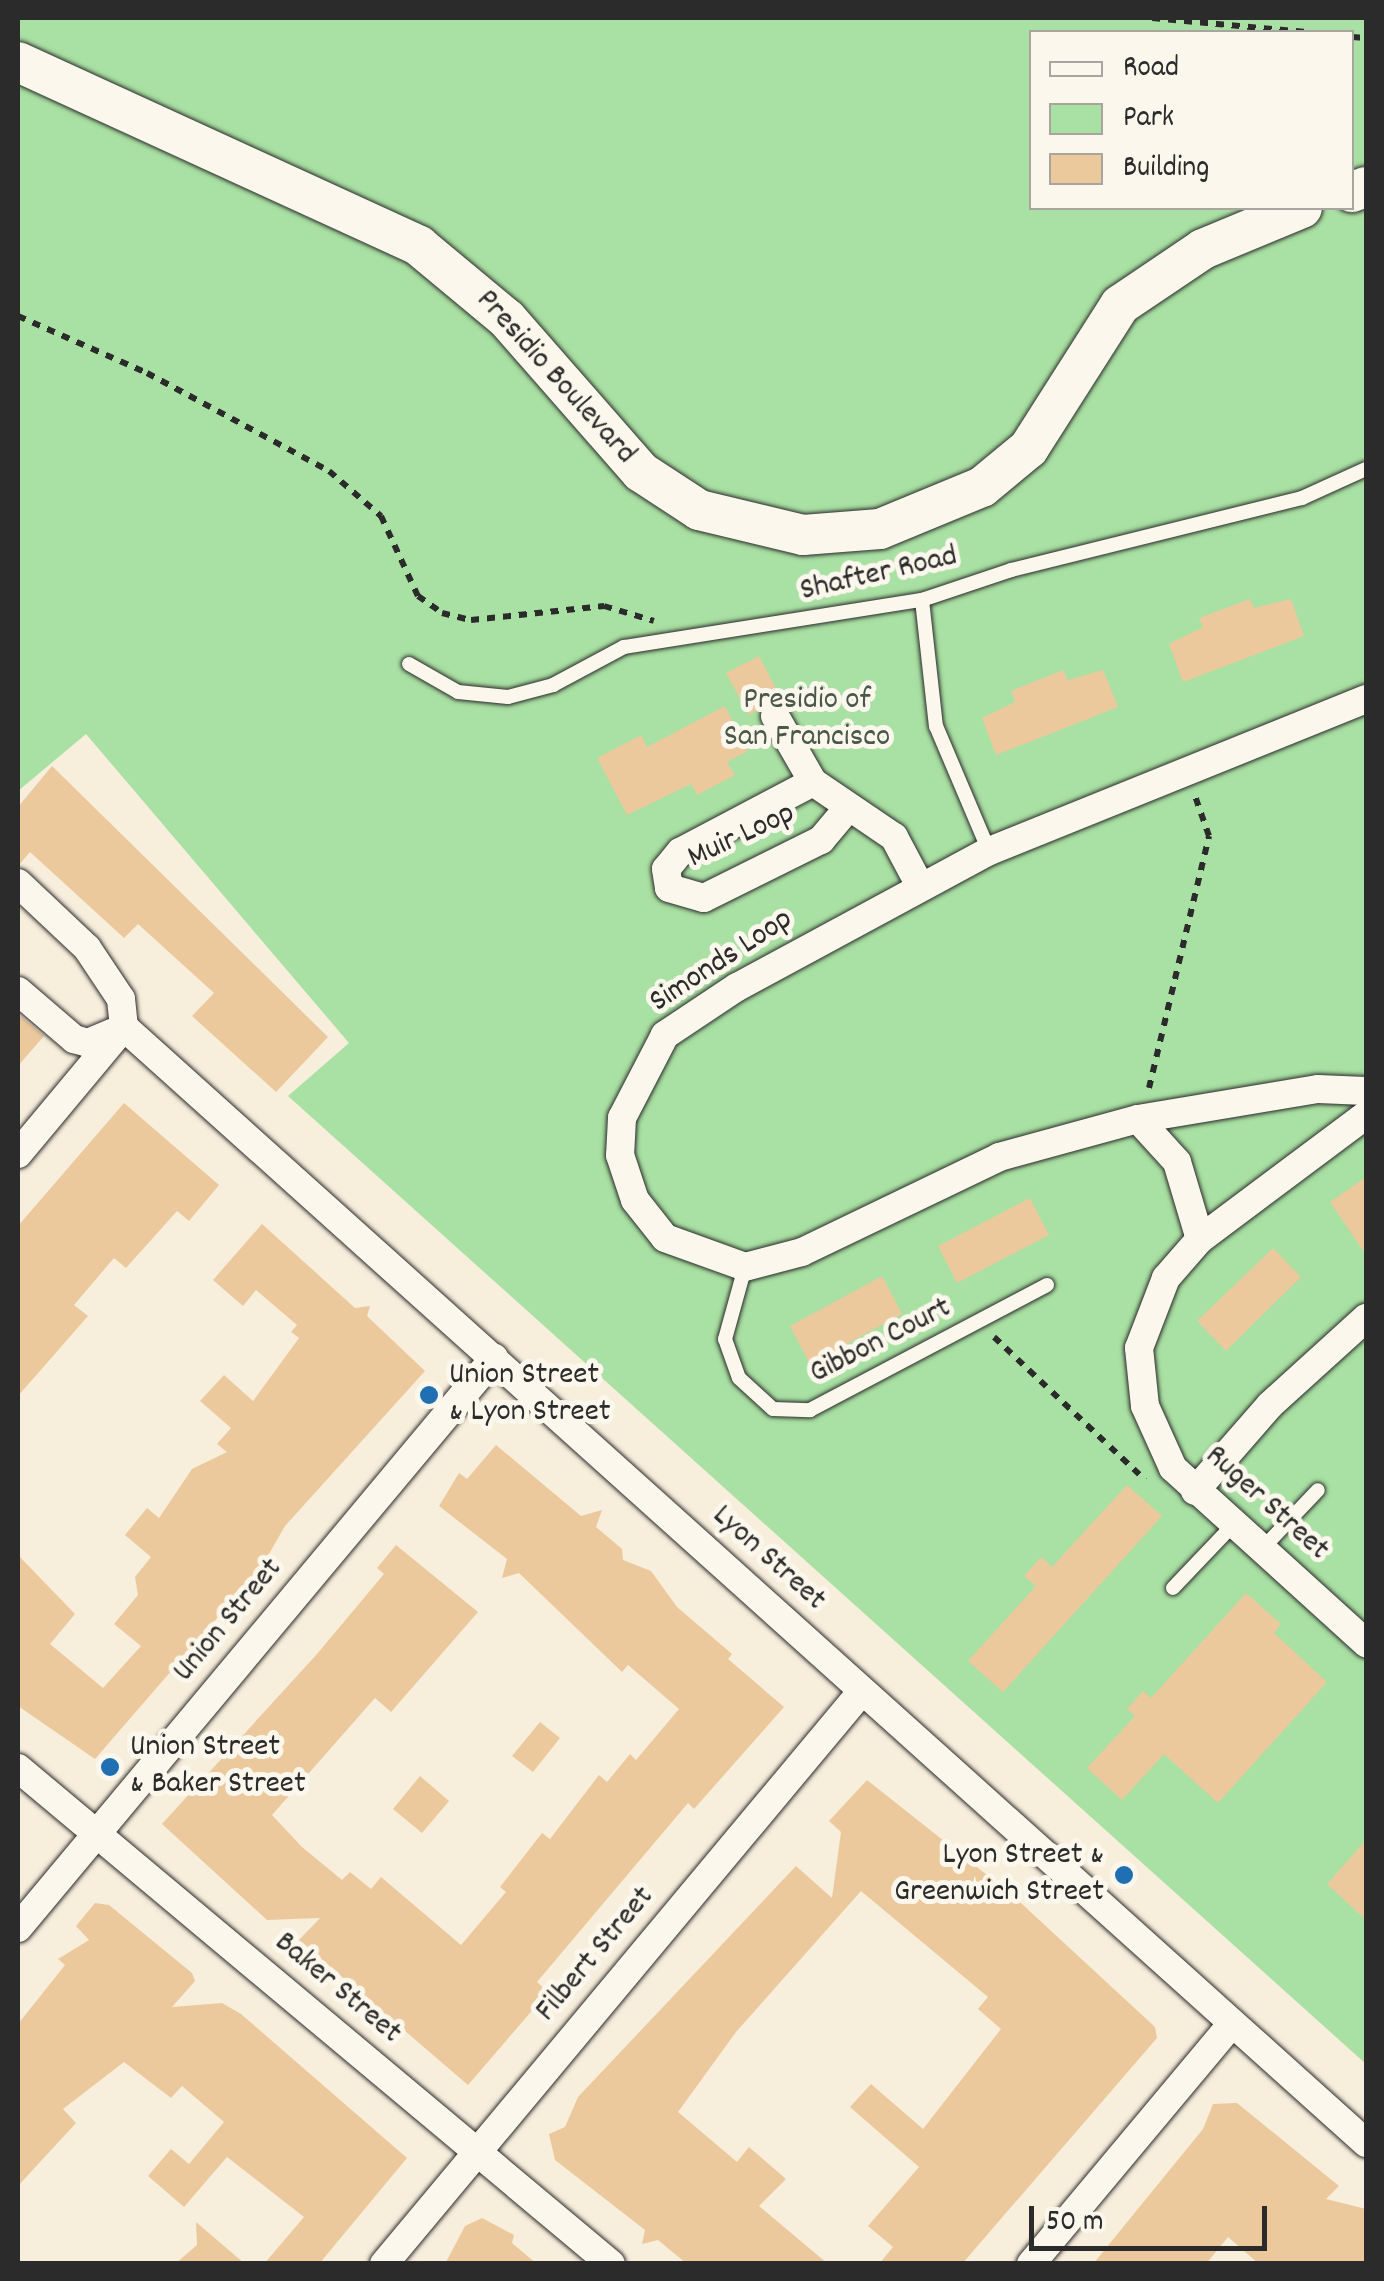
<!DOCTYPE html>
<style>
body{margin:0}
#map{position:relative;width:1384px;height:2281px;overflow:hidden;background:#f8eedc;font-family:Dekko,sans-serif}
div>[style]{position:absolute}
.green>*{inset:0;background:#a9e0a3}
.building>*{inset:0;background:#ebc99d}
.path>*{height:6px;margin-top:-3px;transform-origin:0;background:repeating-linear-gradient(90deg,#2b2b2b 0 8px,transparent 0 16px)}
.roads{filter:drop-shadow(0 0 2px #2b2b2b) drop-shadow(0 0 2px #2b2b2b)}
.lane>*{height:14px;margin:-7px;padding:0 7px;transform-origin:7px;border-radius:7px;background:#fbf7ec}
.street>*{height:28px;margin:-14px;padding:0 14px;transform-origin:14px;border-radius:14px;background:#fbf7ec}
.secondary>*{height:40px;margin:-20px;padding:0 20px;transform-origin:20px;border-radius:20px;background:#fbf7ec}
.dots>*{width:28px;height:28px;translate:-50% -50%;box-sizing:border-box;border:5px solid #fbf7ec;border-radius:50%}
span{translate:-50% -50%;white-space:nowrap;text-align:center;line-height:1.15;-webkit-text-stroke:10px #fbf7ec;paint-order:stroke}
.street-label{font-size:32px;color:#2b2b2b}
.park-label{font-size:32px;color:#4a5849}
.poi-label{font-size:32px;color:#2b2b2b}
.left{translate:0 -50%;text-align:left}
.right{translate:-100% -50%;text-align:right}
.frame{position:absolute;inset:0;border:20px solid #2b2b2b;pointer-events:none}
.legend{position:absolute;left:1029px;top:30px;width:325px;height:180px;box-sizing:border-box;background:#fbf7ec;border:2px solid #a8a59f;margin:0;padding:12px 18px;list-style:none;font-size:30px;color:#2b2b2b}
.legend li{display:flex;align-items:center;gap:20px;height:50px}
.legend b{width:50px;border:2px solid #a8a59f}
.scale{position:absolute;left:1029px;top:2206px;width:238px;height:45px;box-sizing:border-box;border:5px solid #2b2b2b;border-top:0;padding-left:12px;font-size:30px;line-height:35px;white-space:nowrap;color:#2b2b2b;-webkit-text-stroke:8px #fbf7ec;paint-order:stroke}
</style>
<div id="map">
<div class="green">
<div style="clip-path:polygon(evenodd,18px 18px,1366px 18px,1366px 2064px,288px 1096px,349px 1043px,86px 734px,18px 791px,18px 18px,1032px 32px,1352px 32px,1352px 208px,1032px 208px,1032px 32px)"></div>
</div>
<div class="building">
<div style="clip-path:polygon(1250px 599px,1254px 608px,1291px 599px,1304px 636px,1183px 682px,1169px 644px,1203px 627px,1199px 618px)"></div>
<div style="clip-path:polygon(759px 656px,781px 698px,749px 715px,726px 673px)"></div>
<div style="clip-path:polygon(1063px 670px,1068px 680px,1103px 670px,1118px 707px,996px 755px,982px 718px,1015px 702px,1011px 691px)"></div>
<div style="clip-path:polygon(725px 706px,748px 751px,727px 762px,735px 775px,697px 795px,691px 784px,627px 815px,597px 758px,641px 735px,647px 747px)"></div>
<div style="clip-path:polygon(52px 766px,328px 1037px,276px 1092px,192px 1016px,214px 993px,138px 924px,124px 938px,30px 852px,18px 866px,18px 807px)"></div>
<div style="clip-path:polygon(18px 1014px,44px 1036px,18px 1066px)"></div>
<div style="clip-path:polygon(124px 1103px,219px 1185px,189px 1221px,177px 1211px,126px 1268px,114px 1258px,74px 1305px,88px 1316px,18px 1396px,18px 1226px)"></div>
<div style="clip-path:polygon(1366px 1177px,1366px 1255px,1330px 1202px)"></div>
<div style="clip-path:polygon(1030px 1198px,1049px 1235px,957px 1283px,938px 1246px)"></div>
<div style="clip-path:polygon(262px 1224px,355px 1308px,370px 1306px,367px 1316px,425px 1371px,285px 1526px,262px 1566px,95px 1759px,18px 1706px,18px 1555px,75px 1614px,50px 1644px,103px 1688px,141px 1646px,114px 1624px,138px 1595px,135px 1577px,151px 1557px,125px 1535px,147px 1508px,159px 1518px,192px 1469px,227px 1452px,217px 1444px,231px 1428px,200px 1401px,224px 1375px,253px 1401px,299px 1338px,291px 1332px,297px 1325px,256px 1290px,243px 1306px,213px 1280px)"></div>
<div style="clip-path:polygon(1273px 1248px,1301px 1277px,1226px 1351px,1197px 1321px)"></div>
<div style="clip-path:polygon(882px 1276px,902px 1314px,810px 1364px,790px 1326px)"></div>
<div style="clip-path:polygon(496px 1445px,581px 1516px,602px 1510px,596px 1527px,622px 1549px,623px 1560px,651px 1571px,677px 1607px,732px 1654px,728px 1659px,784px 1707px,694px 1809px,688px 1803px,537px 1982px,548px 1992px,468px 2085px,299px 1940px,320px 1918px,267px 1920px,162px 1824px,317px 1654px,384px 1574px,377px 1568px,396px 1545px,478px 1612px,391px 1712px,375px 1698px,272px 1815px,302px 1847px,342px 1880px,350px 1872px,371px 1889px,381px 1877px,461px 1945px,506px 1892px,500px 1887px,542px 1833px,550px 1839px,599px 1775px,607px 1782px,630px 1754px,636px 1760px,679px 1709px,628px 1665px,622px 1672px,519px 1573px,502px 1578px,507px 1559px,439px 1506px,459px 1473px,467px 1479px)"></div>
<div style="clip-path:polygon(1127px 1485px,1162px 1516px,1003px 1692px,968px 1661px,1036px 1586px,1024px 1576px,1041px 1557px,1052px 1567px)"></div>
<div style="clip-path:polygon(1246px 1593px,1281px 1624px,1274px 1633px,1327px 1682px,1218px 1803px,1164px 1754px,1122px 1800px,1087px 1768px,1135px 1716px,1127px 1709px,1143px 1691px,1151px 1698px)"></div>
<div style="clip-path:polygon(540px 1722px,560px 1738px,533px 1772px,512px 1756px)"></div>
<div style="clip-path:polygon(420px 1776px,449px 1801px,422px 1833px,393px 1809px)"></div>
<div style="clip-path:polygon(867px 1780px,1011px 1894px,1155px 2027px,1157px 2038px,962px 2264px,879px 2264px,893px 2247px,868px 2226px,919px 2167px,850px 2107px,871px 2084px,923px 2129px,1001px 2029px,978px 2009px,988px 1997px,861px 1891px,736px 2032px,678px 2112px,737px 2162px,749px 2147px,786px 2179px,759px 2206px,828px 2264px,687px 2264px,658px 2240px,642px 2244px,645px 2230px,555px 2160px,549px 2134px,565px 2127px,578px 2097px,796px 1866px,832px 1898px,841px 1832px,829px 1821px)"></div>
<div style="clip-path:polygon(1366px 1840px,1366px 1920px,1327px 1884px)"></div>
<div style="clip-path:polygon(95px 1903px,109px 1905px,192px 1973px,195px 1981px,172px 2007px,222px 2003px,241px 2014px,407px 2158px,319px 2264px,264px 2264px,304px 2217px,227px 2157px,184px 2207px,148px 2176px,171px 2149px,189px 2164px,224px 2122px,182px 2086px,171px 2098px,124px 2062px,63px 2109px,76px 2123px,18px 2186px,18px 2024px,65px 1965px,58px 1959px,89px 1940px,76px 1926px)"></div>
<div style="clip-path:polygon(1237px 2103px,1339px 2186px,1326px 2199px,1366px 2209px,1366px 2264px,1259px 2264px,1228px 2237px,1206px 2264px,1093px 2264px,1203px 2129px,1213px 2104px)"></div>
<div style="clip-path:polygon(482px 2218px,514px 2235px,512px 2243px,537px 2264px,445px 2264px,465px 2226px)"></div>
<div style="clip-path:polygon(196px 2222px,245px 2264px,175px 2264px,197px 2245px)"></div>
</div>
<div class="path">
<div style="left:1152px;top:18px;width:155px;rotate:5.2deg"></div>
<div style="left:1352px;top:37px;width:14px;rotate:4deg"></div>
<div style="left:18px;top:316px;width:141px;rotate:23.8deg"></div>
<div style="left:147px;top:373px;width:207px;rotate:28.3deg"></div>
<div style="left:329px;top:471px;width:69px;rotate:40.9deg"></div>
<div style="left:381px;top:516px;width:88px;rotate:65.2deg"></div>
<div style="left:418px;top:596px;width:29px;rotate:35deg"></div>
<div style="left:442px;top:613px;width:30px;rotate:14deg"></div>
<div style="left:471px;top:620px;width:134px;rotate:-6deg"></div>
<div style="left:604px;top:606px;width:52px;rotate:16.7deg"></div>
<div style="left:1149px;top:1088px;width:259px;rotate:-76.6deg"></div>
<div style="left:1209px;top:836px;width:42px;rotate:-109.3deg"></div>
<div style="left:994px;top:1337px;width:208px;rotate:43.4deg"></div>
</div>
<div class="roads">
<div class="lane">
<div style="left:922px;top:600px;width:127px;rotate:83.7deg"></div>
<div style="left:936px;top:726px;width:136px;rotate:67deg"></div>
<div style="left:409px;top:664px;width:56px;rotate:29.7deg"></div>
<div style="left:458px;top:692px;width:50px;rotate:5.7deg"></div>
<div style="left:508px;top:697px;width:47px;rotate:-14.9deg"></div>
<div style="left:553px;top:685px;width:81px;rotate:-28.2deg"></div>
<div style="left:624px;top:647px;width:302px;rotate:-9deg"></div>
<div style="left:922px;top:600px;width:94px;rotate:-18.6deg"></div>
<div style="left:1011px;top:570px;width:300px;rotate:-13.9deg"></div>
<div style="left:1302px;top:498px;width:70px;rotate:-24.4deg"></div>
<div style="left:745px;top:1267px;width:75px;rotate:105.5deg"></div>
<div style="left:725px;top:1339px;width:41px;rotate:70.3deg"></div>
<div style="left:739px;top:1378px;width:46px;rotate:42.4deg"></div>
<div style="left:773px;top:1409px;width:37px;rotate:2deg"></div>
<div style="left:810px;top:1410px;width:268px;rotate:-27.8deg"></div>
<div style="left:1262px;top:1549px;width:81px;rotate:-46.5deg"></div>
<div style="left:1173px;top:1588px;width:88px;rotate:-46.4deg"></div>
</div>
<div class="street">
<div style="left:1366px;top:699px;width:406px;rotate:158deg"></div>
<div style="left:989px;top:851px;width:286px;rotate:151.6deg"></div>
<div style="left:737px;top:987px;width:87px;rotate:146.3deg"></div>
<div style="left:665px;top:1035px;width:93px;rotate:117.4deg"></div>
<div style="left:622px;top:1118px;width:37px;rotate:93deg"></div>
<div style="left:620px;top:1155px;width:47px;rotate:71.6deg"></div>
<div style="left:635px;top:1200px;width:48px;rotate:51.7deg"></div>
<div style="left:665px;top:1238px;width:85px;rotate:19.9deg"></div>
<div style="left:745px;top:1267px;width:59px;rotate:-14.7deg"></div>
<div style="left:802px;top:1252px;width:219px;rotate:-25.7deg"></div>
<div style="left:999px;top:1157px;width:144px;rotate:-15.3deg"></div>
<div style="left:1138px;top:1119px;width:182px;rotate:-9.5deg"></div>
<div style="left:1318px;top:1089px;width:48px;rotate:2.4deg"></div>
<div style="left:775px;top:716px;width:76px;rotate:60.1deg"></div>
<div style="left:813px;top:782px;width:98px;rotate:34.2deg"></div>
<div style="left:894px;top:837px;width:53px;rotate:62deg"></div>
<div style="left:813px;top:782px;width:150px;rotate:152.2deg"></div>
<div style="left:680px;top:852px;width:22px;rotate:129deg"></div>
<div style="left:666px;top:869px;width:19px;rotate:81deg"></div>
<div style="left:669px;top:888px;width:36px;rotate:16deg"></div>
<div style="left:704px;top:898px;width:131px;rotate:-26.4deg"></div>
<div style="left:821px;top:840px;width:38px;rotate:-50deg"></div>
<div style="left:18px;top:883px;width:95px;rotate:43.3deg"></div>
<div style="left:87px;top:948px;width:61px;rotate:56.3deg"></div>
<div style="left:121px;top:999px;width:28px;rotate:84deg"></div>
<div style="left:124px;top:1027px;width:1670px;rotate:41.94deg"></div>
<div style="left:18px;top:991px;width:74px;rotate:40.6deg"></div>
<div style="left:74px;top:1039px;width:15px;rotate:16deg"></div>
<div style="left:88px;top:1043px;width:33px;rotate:-23deg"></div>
<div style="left:1366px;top:1115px;width:207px;rotate:143.2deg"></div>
<div style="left:1200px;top:1239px;width:52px;rotate:131.1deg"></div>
<div style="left:1166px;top:1278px;width:75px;rotate:111.1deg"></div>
<div style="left:1139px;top:1348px;width:58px;rotate:84.1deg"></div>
<div style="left:1145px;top:1406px;width:68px;rotate:65.7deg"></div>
<div style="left:1173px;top:1468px;width:261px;rotate:42.2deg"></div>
<div style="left:1138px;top:1119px;width:58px;rotate:47.8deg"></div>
<div style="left:1177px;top:1162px;width:80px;rotate:73.4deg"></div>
<div style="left:18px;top:1154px;width:165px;rotate:-50.2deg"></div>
<div style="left:1195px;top:1491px;width:114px;rotate:-48.9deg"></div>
<div style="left:1270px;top:1405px;width:130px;rotate:-42.2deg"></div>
<div style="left:18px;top:1768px;width:773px;rotate:39.91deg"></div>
<div style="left:18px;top:1928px;width:743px;rotate:-50.14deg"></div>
<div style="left:384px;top:2264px;width:746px;rotate:-50.16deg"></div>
<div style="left:1031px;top:2264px;width:313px;rotate:-50.1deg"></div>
</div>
<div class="secondary">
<div style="left:18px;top:62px;width:441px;rotate:24.6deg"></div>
<div style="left:419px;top:246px;width:114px;rotate:39.7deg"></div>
<div style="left:507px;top:319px;width:203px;rotate:48.8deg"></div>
<div style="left:641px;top:472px;width:69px;rotate:33.2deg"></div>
<div style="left:699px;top:510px;width:107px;rotate:13.5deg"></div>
<div style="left:803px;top:535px;width:77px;rotate:-4.5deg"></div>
<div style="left:880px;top:529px;width:110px;rotate:-22.4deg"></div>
<div style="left:982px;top:487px;width:61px;rotate:-39.7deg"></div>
<div style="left:1029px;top:448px;width:169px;rotate:-57.5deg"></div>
<div style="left:1120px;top:305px;width:100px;rotate:-34deg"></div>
<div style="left:1203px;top:249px;width:107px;rotate:-22.5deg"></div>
<div style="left:1352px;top:192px;width:15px;rotate:-20deg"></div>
</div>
</div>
<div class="dots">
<div style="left:429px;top:1395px;background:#1f6fb2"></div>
<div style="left:110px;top:1767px;background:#1f6fb2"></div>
<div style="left:1124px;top:1875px;background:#1f6fb2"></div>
</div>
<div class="street-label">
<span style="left:555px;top:378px;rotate:48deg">Presidio Boulevard</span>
<span style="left:879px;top:575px;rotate:-13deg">Shafter Road</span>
<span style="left:742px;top:837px;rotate:-25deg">Muir Loop</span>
<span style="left:722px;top:962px;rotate:-33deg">Simonds Loop</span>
<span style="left:881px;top:1342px;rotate:-27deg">Gibbon Court</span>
<span style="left:1266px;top:1504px;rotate:42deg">Ruger Street</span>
<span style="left:768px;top:1559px;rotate:42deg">Lyon Street</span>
<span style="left:229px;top:1621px;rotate:-50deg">Union Street</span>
<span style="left:596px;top:1955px;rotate:-50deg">Filbert Street</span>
<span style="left:337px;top:1989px;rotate:40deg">Baker Street</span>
</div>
<div class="park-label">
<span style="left:807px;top:720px">Presidio of<br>San Francisco</span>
</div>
<div class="poi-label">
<span class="left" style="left:449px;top:1395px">Union Street<br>&amp; Lyon Street</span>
<span class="left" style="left:130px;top:1767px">Union Street<br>&amp; Baker Street</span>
<span class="right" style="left:1104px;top:1875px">Lyon Street &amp;<br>Greenwich Street</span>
</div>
<div class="frame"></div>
<ul class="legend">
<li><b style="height:12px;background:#fbf7ec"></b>Road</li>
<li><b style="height:28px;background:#a9e0a3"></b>Park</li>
<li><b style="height:28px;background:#ebc99d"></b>Building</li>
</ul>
<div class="scale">50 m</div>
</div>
